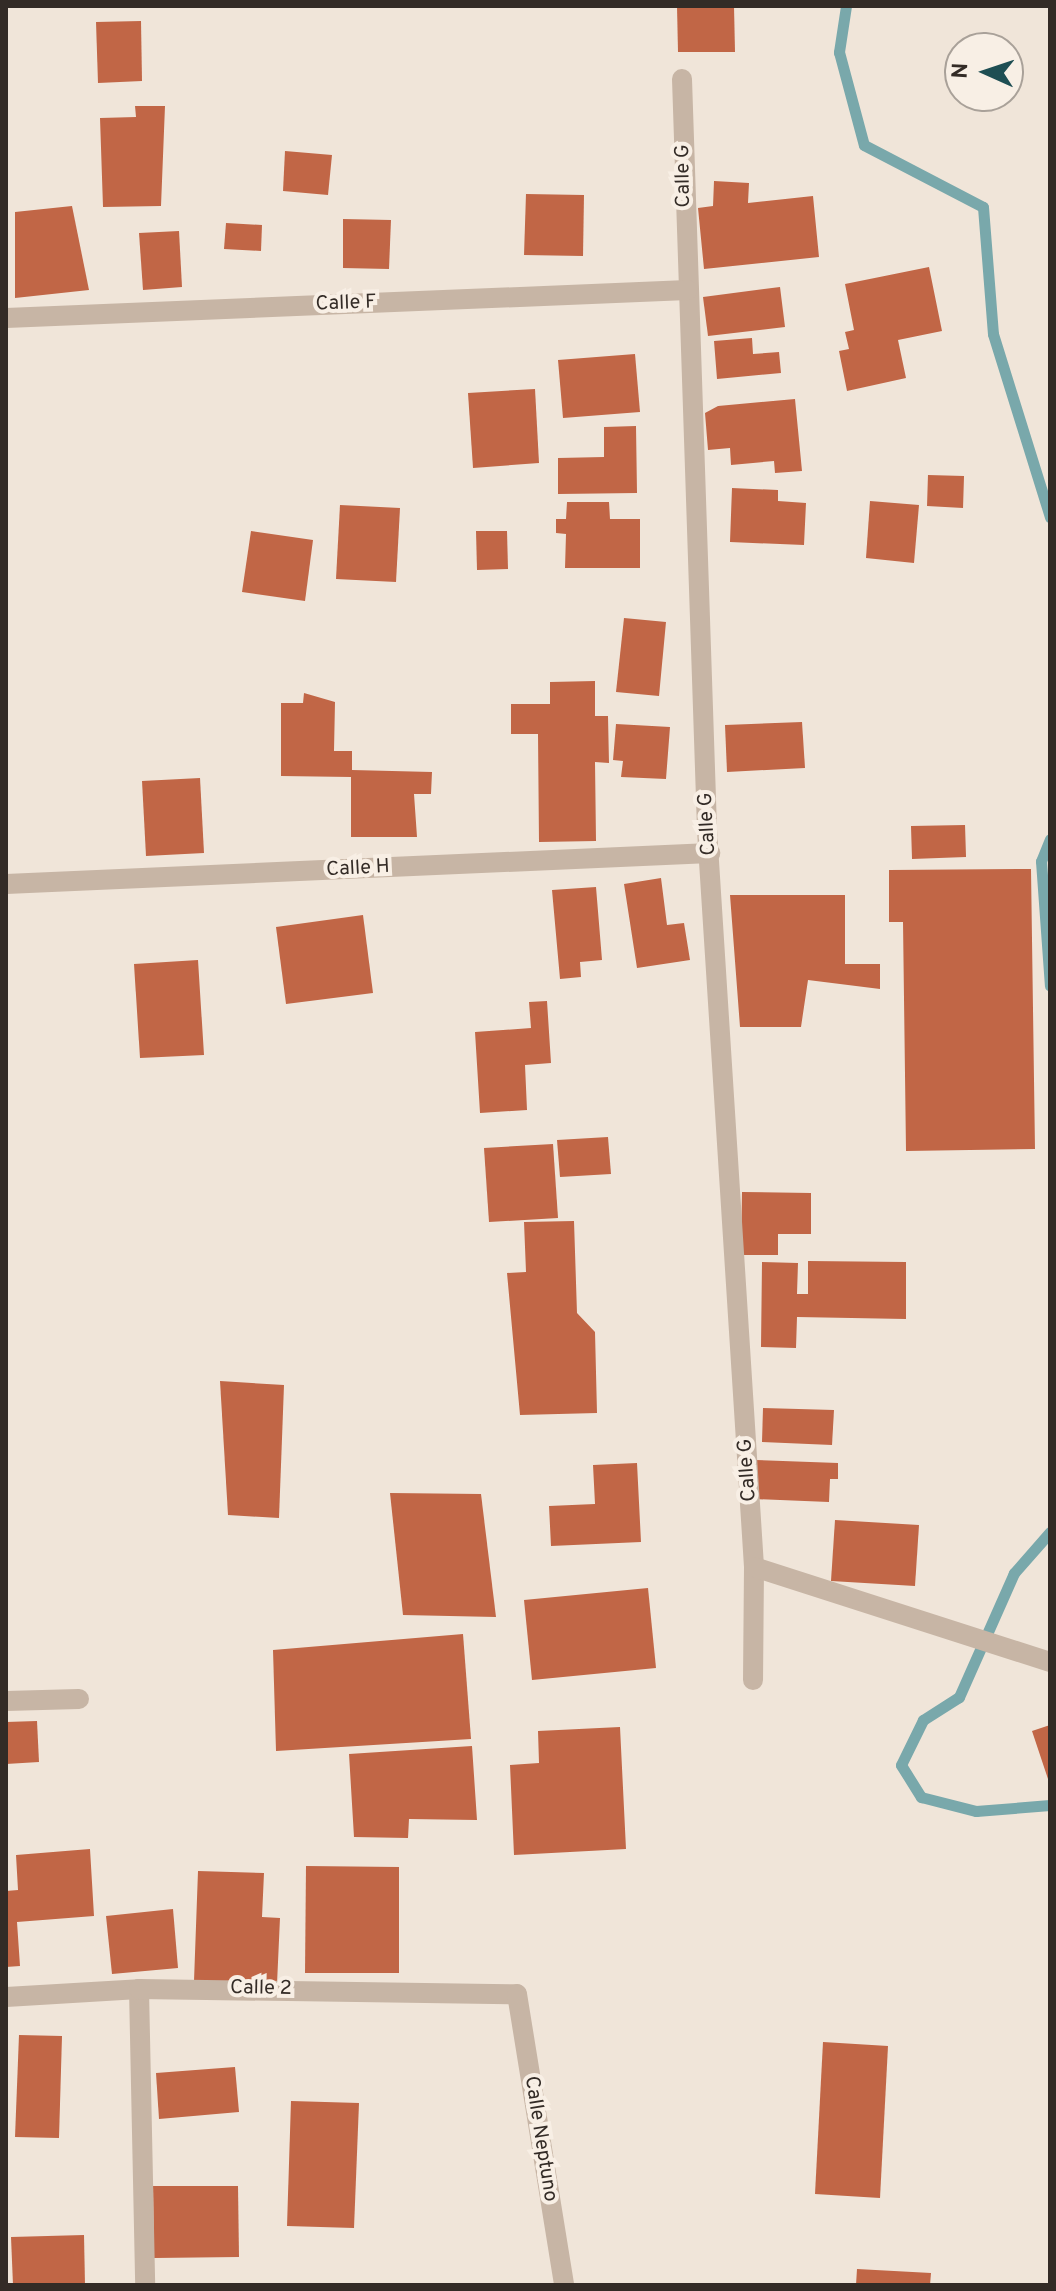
<!DOCTYPE html>
<style>
body{margin:0}
#map{position:relative;width:1056px;height:2291px;overflow:hidden;background:#f0e5d9;font-family:Overpass,sans-serif}
div>[style]{position:absolute}
.stream>*{height:11px;margin:-5.5px;padding:0 5.5px;transform-origin:5.5px;border-radius:5.5px;background:#79a8ab}
.building>*{inset:0;background:#c16646}
.minor>*{height:20px;margin:-10px;padding:0 10px;transform-origin:10px;border-radius:10px;background:#c7b5a5}
span{translate:-50% -50%;white-space:nowrap;text-align:center;line-height:1.15;-webkit-text-stroke:8px #f8efe5;paint-order:stroke}
.street-label{font-size:20px;color:#332b26}
.frame{position:absolute;inset:0;border:8px solid #332b26;pointer-events:none}
.north{position:absolute;left:944px;top:32px;width:80px;height:80px;box-sizing:border-box;background:#f8efe5;border:2px solid #a9a199;border-radius:50%;rotate:273deg;font-size:22px;font-weight:700;line-height:32px;text-align:center;color:#332b26}
.north::after{content:'';display:block;margin:auto;width:28px;height:36px;background:#1e4e53;clip-path:polygon(50% 0,100% 100%,50% 72%,0 100%)}
</style>
<div id="map">
<div class="stream">
<div style="left:846px;top:6px;width:47px;rotate:98.7deg"></div>
<div style="left:839px;top:52px;width:96px;rotate:75deg"></div>
<div style="left:864px;top:145px;width:134px;rotate:27.5deg"></div>
<div style="left:983px;top:207px;width:127px;rotate:85.5deg"></div>
<div style="left:993px;top:334px;width:192px;rotate:72.7deg"></div>
<div style="left:1050px;top:839px;width:24px;rotate:112deg"></div>
<div style="left:1041px;top:861px;width:125px;rotate:85.9deg"></div>
<div style="left:1050px;top:1532px;width:55px;rotate:131.3deg"></div>
<div style="left:1014px;top:1573px;width:136px;rotate:113.9deg"></div>
<div style="left:959px;top:1697px;width:43px;rotate:147.4deg"></div>
<div style="left:923px;top:1720px;width:50px;rotate:116.1deg"></div>
<div style="left:901px;top:1765px;width:38px;rotate:58deg"></div>
<div style="left:921px;top:1797px;width:57px;rotate:14.3deg"></div>
<div style="left:976px;top:1811px;width:74px;rotate:-4.6deg"></div>
</div>
<div class="building">
<div style="clip-path:polygon(677px 6px,734px 6px,735px 52px,678px 52px)"></div>
<div style="clip-path:polygon(141px 21px,142px 81px,98px 83px,96px 22px)"></div>
<div style="clip-path:polygon(135px 106px,165px 106px,161px 206px,103px 207px,100px 118px,136px 117px)"></div>
<div style="clip-path:polygon(285px 151px,332px 155px,328px 195px,283px 191px)"></div>
<div style="clip-path:polygon(714px 181px,749px 183px,748px 203px,813px 196px,819px 257px,704px 269px,698px 208px,713px 206px)"></div>
<div style="clip-path:polygon(526px 194px,584px 195px,583px 256px,524px 255px)"></div>
<div style="clip-path:polygon(72px 206px,89px 290px,15px 298px,15px 212px)"></div>
<div style="clip-path:polygon(343px 219px,391px 220px,389px 269px,343px 268px)"></div>
<div style="clip-path:polygon(226px 223px,262px 225px,261px 251px,224px 249px)"></div>
<div style="clip-path:polygon(179px 231px,182px 287px,143px 290px,139px 233px)"></div>
<div style="clip-path:polygon(929px 267px,942px 331px,898px 340px,906px 378px,847px 391px,839px 351px,849px 349px,845px 332px,854px 330px,845px 284px)"></div>
<div style="clip-path:polygon(780px 287px,785px 327px,708px 336px,703px 297px)"></div>
<div style="clip-path:polygon(752px 338px,753px 354px,779px 352px,781px 373px,717px 379px,714px 341px)"></div>
<div style="clip-path:polygon(635px 354px,640px 412px,563px 418px,558px 360px)"></div>
<div style="clip-path:polygon(535px 389px,539px 463px,473px 468px,468px 393px)"></div>
<div style="clip-path:polygon(795px 399px,802px 471px,775px 473px,774px 461px,731px 465px,730px 448px,708px 450px,705px 413px,718px 406px)"></div>
<div style="clip-path:polygon(636px 426px,637px 493px,558px 494px,558px 458px,604px 457px,604px 427px)"></div>
<div style="clip-path:polygon(928px 475px,964px 476px,963px 508px,927px 506px)"></div>
<div style="clip-path:polygon(732px 488px,778px 490px,778px 501px,806px 503px,804px 545px,730px 542px)"></div>
<div style="clip-path:polygon(870px 501px,919px 505px,914px 563px,866px 558px)"></div>
<div style="clip-path:polygon(567px 502px,609px 502px,610px 519px,640px 519px,640px 568px,565px 568px,566px 534px,556px 533px,556px 519px,566px 519px)"></div>
<div style="clip-path:polygon(340px 505px,400px 508px,396px 582px,336px 579px)"></div>
<div style="clip-path:polygon(251px 531px,313px 540px,305px 601px,242px 592px)"></div>
<div style="clip-path:polygon(476px 531px,507px 531px,508px 569px,477px 570px)"></div>
<div style="clip-path:polygon(624px 618px,666px 622px,659px 696px,616px 692px)"></div>
<div style="clip-path:polygon(595px 681px,595px 716px,608px 716px,609px 763px,595px 762px,596px 841px,539px 842px,538px 734px,511px 734px,511px 704px,550px 704px,550px 682px)"></div>
<div style="clip-path:polygon(304px 693px,335px 702px,334px 751px,352px 751px,352px 770px,432px 772px,431px 794px,414px 794px,417px 837px,351px 837px,351px 777px,281px 776px,281px 703px,303px 703px)"></div>
<div style="clip-path:polygon(802px 722px,805px 768px,727px 772px,725px 725px)"></div>
<div style="clip-path:polygon(616px 724px,670px 727px,666px 779px,621px 777px,623px 761px,613px 760px)"></div>
<div style="clip-path:polygon(200px 778px,204px 853px,146px 856px,142px 781px)"></div>
<div style="clip-path:polygon(965px 825px,966px 857px,912px 859px,911px 826px)"></div>
<div style="clip-path:polygon(1031px 869px,1035px 1149px,906px 1151px,903px 922px,889px 922px,889px 870px)"></div>
<div style="clip-path:polygon(661px 878px,667px 925px,684px 923px,690px 960px,637px 968px,624px 884px)"></div>
<div style="clip-path:polygon(596px 887px,602px 960px,580px 962px,581px 977px,560px 979px,552px 890px)"></div>
<div style="clip-path:polygon(730px 895px,845px 895px,845px 964px,880px 964px,880px 989px,808px 980px,801px 1027px,740px 1027px)"></div>
<div style="clip-path:polygon(363px 915px,373px 993px,286px 1004px,276px 927px)"></div>
<div style="clip-path:polygon(198px 960px,204px 1055px,140px 1058px,134px 964px)"></div>
<div style="clip-path:polygon(547px 1001px,551px 1063px,525px 1065px,527px 1110px,480px 1113px,475px 1032px,531px 1028px,529px 1002px)"></div>
<div style="clip-path:polygon(608px 1137px,611px 1174px,560px 1177px,557px 1140px)"></div>
<div style="clip-path:polygon(553px 1144px,558px 1218px,489px 1222px,484px 1148px)"></div>
<div style="clip-path:polygon(742px 1192px,811px 1193px,811px 1234px,778px 1234px,778px 1255px,741px 1255px)"></div>
<div style="clip-path:polygon(574px 1221px,577px 1313px,595px 1332px,597px 1413px,520px 1415px,507px 1273px,526px 1272px,524px 1222px)"></div>
<div style="clip-path:polygon(808px 1261px,906px 1262px,906px 1319px,797px 1317px,796px 1348px,761px 1347px,762px 1262px,798px 1263px,797px 1294px,808px 1294px)"></div>
<div style="clip-path:polygon(220px 1381px,284px 1385px,279px 1518px,228px 1515px)"></div>
<div style="clip-path:polygon(763px 1408px,834px 1410px,832px 1445px,762px 1442px)"></div>
<div style="clip-path:polygon(756px 1460px,838px 1463px,838px 1479px,830px 1479px,829px 1502px,754px 1499px)"></div>
<div style="clip-path:polygon(637px 1463px,641px 1542px,551px 1546px,549px 1506px,595px 1504px,593px 1465px)"></div>
<div style="clip-path:polygon(390px 1493px,481px 1494px,496px 1617px,403px 1615px)"></div>
<div style="clip-path:polygon(835px 1520px,919px 1525px,915px 1586px,831px 1581px)"></div>
<div style="clip-path:polygon(648px 1588px,656px 1668px,532px 1680px,524px 1600px)"></div>
<div style="clip-path:polygon(463px 1634px,471px 1739px,276px 1751px,273px 1650px)"></div>
<div style="clip-path:polygon(37px 1721px,39px 1762px,6px 1764px,6px 1722px)"></div>
<div style="clip-path:polygon(1050px 1725px,1050px 1782px,1049px 1782px,1032px 1731px)"></div>
<div style="clip-path:polygon(620px 1727px,626px 1849px,514px 1855px,510px 1765px,539px 1763px,538px 1731px)"></div>
<div style="clip-path:polygon(472px 1746px,477px 1820px,409px 1819px,408px 1838px,354px 1837px,349px 1754px)"></div>
<div style="clip-path:polygon(90px 1849px,94px 1916px,17px 1922px,20px 1966px,6px 1967px,6px 1891px,18px 1890px,16px 1855px)"></div>
<div style="clip-path:polygon(306px 1866px,399px 1867px,399px 1973px,305px 1973px)"></div>
<div style="clip-path:polygon(198px 1871px,264px 1873px,262px 1917px,280px 1918px,277px 1984px,194px 1981px)"></div>
<div style="clip-path:polygon(173px 1909px,178px 1968px,112px 1974px,106px 1916px)"></div>
<div style="clip-path:polygon(19px 2035px,62px 2036px,59px 2138px,15px 2137px)"></div>
<div style="clip-path:polygon(823px 2042px,888px 2046px,880px 2198px,815px 2194px)"></div>
<div style="clip-path:polygon(235px 2067px,239px 2112px,159px 2119px,156px 2073px)"></div>
<div style="clip-path:polygon(291px 2101px,359px 2103px,354px 2228px,287px 2226px)"></div>
<div style="clip-path:polygon(153px 2186px,238px 2186px,239px 2257px,154px 2258px)"></div>
<div style="clip-path:polygon(84px 2235px,85px 2285px,13px 2285px,11px 2237px)"></div>
<div style="clip-path:polygon(857px 2269px,931px 2273px,930px 2285px,856px 2285px)"></div>
</div>
<div class="minor">
<div style="left:682px;top:79px;width:751px;rotate:88.09deg"></div>
<div style="left:707px;top:830px;width:738px;rotate:86.35deg"></div>
<div style="left:754px;top:1567px;width:113px;rotate:90.5deg"></div>
<div style="left:6px;top:318px;width:682px;rotate:-2.35deg"></div>
<div style="left:6px;top:884px;width:705px;rotate:-2.52deg"></div>
<div style="left:754px;top:1567px;width:311px;rotate:17.8deg"></div>
<div style="left:6px;top:1701px;width:73px;rotate:-1.6deg"></div>
<div style="left:139px;top:1989px;width:296px;rotate:88.8deg"></div>
<div style="left:6px;top:1997px;width:133px;rotate:-3.4deg"></div>
<div style="left:139px;top:1989px;width:378px;rotate:0.8deg"></div>
<div style="left:517px;top:1994px;width:295px;rotate:80.8deg"></div>
</div>
<div class="street-label">
<span style="left:684px;top:176px;rotate:-91deg">Calle G</span>
<span style="left:346px;top:304px;rotate:-2deg">Calle F</span>
<span style="left:708px;top:824px;rotate:-93deg">Calle G</span>
<span style="left:358px;top:869px;rotate:-3deg">Calle H</span>
<span style="left:748px;top:1470px;rotate:-94deg">Calle G</span>
<span style="left:261px;top:1989px;rotate:1deg">Calle 2</span>
<span style="left:540px;top:2139px;rotate:81deg">Calle Neptuno</span>
</div>
<div class="frame"></div>
<div class="north">N</div>
</div>
